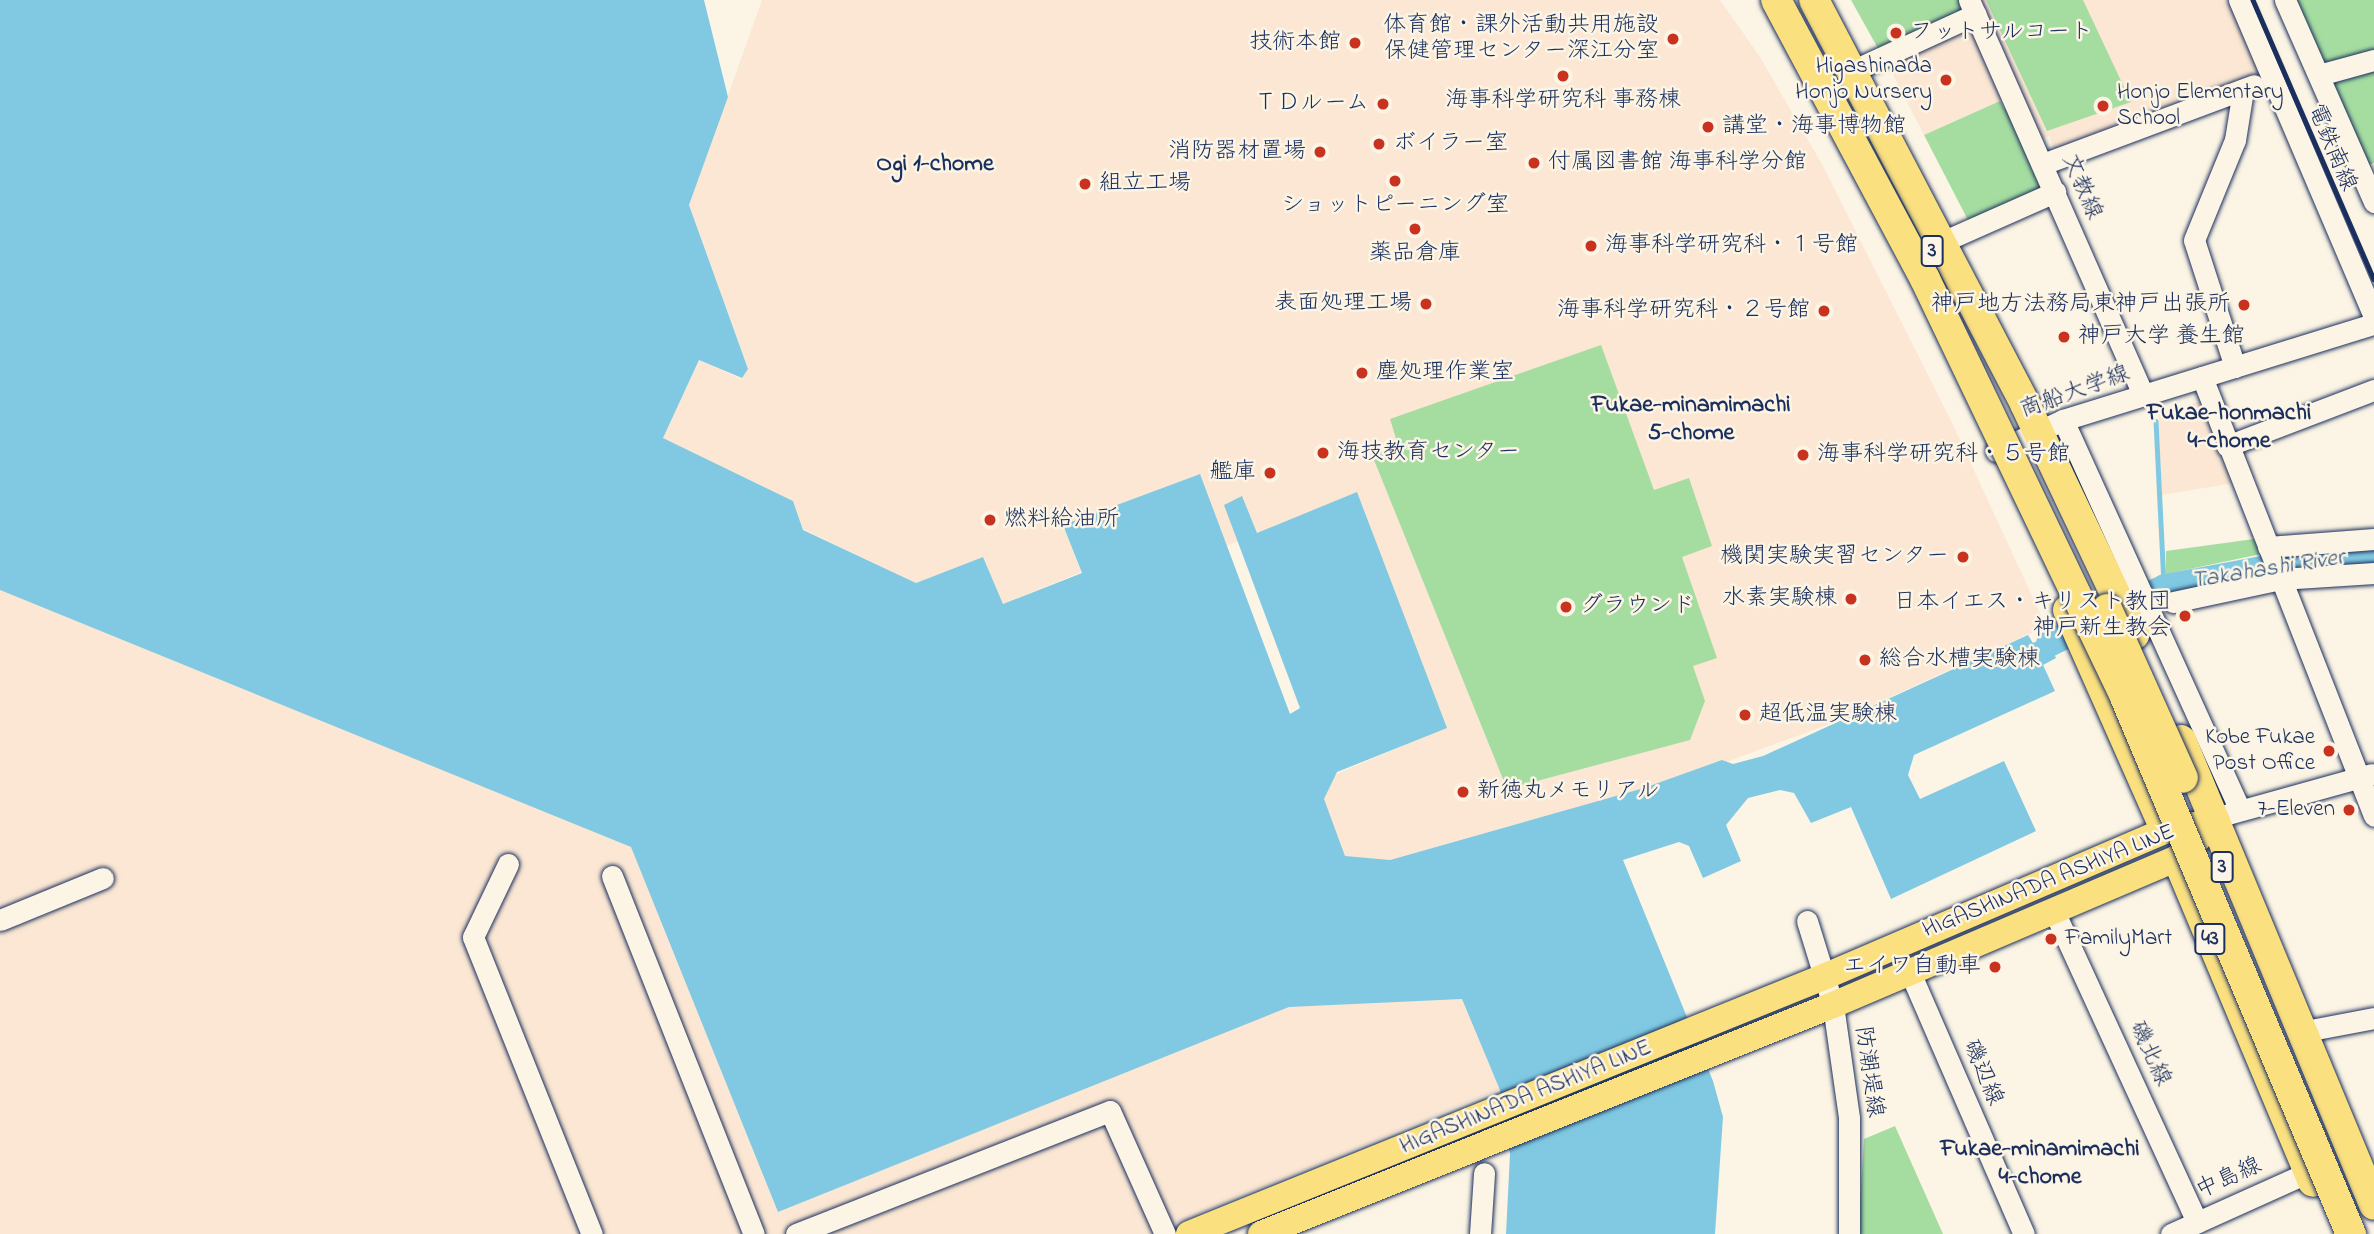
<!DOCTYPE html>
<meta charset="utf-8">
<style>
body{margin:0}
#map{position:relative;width:2374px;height:1234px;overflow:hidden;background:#fcf5e5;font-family:"Indie Flower","Klee One",sans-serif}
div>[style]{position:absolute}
.built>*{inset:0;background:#fbe7d3}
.green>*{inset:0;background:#a5dda1}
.water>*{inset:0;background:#81c9e2}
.stream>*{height:4.5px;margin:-2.25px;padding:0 2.25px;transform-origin:2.25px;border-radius:2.25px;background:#81c9e2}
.river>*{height:26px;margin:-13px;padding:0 13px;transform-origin:13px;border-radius:13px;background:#81c9e2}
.roads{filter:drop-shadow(0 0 2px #1b2f5e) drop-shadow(0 0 2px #1b2f5e)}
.minor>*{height:21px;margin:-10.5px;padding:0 10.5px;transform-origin:10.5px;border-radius:10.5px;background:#fcf5e5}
.major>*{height:26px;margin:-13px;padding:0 13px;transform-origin:13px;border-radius:13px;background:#fbe080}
.highway>*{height:30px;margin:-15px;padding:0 15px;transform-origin:15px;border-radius:15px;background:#fbe080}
.rail>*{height:4.5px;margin:-2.25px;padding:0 2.25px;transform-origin:2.25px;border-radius:2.25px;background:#1b2f5e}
.bridges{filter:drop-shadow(0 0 2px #1b2f5e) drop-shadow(0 0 2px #1b2f5e)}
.highway-bridge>*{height:30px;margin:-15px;padding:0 15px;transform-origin:15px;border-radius:15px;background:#fbe080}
.dots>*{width:19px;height:19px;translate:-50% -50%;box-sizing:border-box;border:4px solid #fcf5e5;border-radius:50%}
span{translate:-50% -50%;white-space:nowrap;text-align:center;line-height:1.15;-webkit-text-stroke:5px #fcf5e5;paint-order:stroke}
.shield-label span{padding:2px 5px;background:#fcf5e5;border:2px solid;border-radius:5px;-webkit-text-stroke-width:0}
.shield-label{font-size:21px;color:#1b2f5e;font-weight:700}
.poi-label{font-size:23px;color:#1b2f5e}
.right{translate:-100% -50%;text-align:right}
.left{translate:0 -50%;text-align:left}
.street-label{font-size:23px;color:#1b2f5e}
.neighbourhood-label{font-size:24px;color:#1b2f5e;font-weight:700}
.water-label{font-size:24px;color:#34567f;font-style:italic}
</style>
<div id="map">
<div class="built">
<div style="clip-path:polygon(762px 0,1720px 0,1760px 57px,1823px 166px,1953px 425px,2046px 626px,1835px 722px,1685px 777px,1389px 860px,1343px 857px,1322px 800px,1334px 775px,1443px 729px,1355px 494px,1226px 546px,1196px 475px,1063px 525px,1081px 572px,1003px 604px,983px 557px,916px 583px,803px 529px,793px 501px,663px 438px,699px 360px,741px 379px,748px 369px,689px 205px)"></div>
<div style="clip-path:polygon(1975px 0,2231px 0,2264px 76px,2056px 154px,2049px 136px,2038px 141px)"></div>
<div style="clip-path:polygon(1970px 23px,2004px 99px,1924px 135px,1886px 61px)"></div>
<div style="clip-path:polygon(2201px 401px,2234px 483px,2162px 495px,2158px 414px)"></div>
<div style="clip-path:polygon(0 590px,632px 847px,778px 1212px,1289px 1006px,1463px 999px,1500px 1089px,1149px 1234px,0 1234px)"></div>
</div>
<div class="green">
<div style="clip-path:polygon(1851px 0,1959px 0,1965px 14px,1880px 52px)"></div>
<div style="clip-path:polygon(1986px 0,2083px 0,2131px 102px,2047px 131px)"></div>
<div style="clip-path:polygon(2289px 0,2374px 0,2374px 53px,2317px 65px)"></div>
<div style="clip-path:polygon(2374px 70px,2374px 163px,2363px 167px,2330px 91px,2334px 79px)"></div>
<div style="clip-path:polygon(2000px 101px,2004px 108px,2008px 107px,2042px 180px,2040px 192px,1969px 222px,1924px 135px)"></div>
<div style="clip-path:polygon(1601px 345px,1654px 490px,1689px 478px,1712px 546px,1682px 557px,1717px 658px,1693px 666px,1705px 701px,1690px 740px,1507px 789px,1372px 455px,1398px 445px,1390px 419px)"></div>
<div style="clip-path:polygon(2254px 539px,2261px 554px,2166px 574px,2166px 551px)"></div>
<div style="clip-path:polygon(1895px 1126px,1943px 1234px,1858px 1234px,1864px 1139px)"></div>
</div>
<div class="water">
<div style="clip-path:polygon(0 0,704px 0,728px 97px,689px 205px,748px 369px,742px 378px,699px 360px,663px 438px,793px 501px,803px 530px,916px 583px,983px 557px,1003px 604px,1082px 573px,1063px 525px,1200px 474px,1290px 714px,1300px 708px,1224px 505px,1242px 496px,1257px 533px,1357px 492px,1447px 728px,1337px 772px,1324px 799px,1345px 856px,1390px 860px,1644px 788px,1722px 760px,1733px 764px,1763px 756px,2028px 635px,2033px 643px,2046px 637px,2056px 658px,2043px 665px,2055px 691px,1914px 755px,1908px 775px,1920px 799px,2004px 761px,2036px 831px,1891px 899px,1851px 807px,1811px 823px,1794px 793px,1780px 790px,1748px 798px,1726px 825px,1741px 861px,1703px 878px,1689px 846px,1679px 842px,1623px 860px,1713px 1081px,1723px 1117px,1715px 1234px,1506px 1234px,1510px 1154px,1500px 1090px,1462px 999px,1289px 1007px,778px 1212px,631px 847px,0 590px)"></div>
</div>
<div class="stream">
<div style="left:2156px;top:421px;width:166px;rotate:87.2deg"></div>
</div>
<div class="river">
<div style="left:2049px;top:644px;width:129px;rotate:-26.2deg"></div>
<div style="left:2165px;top:587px;width:154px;rotate:-10.5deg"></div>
<div style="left:2316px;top:559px;width:58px;rotate:-3deg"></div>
</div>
<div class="roads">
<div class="minor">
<div style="left:1969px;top:0;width:432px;rotate:66.2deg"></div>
<div style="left:2239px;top:0;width:345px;rotate:66.9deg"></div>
<div style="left:2285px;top:0;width:221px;rotate:66.2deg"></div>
<div style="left:1852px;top:71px;width:136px;rotate:-24.7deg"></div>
<div style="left:2319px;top:75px;width:57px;rotate:-15.3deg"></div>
<div style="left:2043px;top:164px;width:225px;rotate:-20.5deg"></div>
<div style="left:1942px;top:242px;width:124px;rotate:-23.9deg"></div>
<div style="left:2235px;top:367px;width:133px;rotate:-107.9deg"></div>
<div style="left:2194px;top:240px;width:108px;rotate:-67.7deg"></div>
<div style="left:2235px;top:140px;width:51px;rotate:-80.9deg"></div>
<div style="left:2202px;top:377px;width:471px;rotate:68.6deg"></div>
<div style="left:2063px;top:420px;width:426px;rotate:65.6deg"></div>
<div style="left:2227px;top:446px;width:157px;rotate:-20.9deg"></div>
<div style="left:1996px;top:451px;width:74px;rotate:-24.8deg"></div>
<div style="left:2063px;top:420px;width:325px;rotate:-17.2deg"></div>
<div style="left:2268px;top:547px;width:106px;rotate:-4.3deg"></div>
<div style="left:2173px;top:602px;width:109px;rotate:-12.1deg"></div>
<div style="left:2280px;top:579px;width:94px;rotate:-3.7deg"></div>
<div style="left:2228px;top:814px;width:149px;rotate:-15.5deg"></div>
<div style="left:508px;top:864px;width:81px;rotate:115.6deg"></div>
<div style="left:473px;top:937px;width:320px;rotate:68.2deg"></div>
<div style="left:612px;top:876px;width:385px;rotate:68.4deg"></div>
<div style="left:2053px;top:909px;width:345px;rotate:65.3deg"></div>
<div style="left:0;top:920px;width:111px;rotate:-22.2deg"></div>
<div style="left:1807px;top:921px;width:88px;rotate:72.8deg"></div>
<div style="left:1833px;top:1005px;width:114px;rotate:81.9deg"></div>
<div style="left:1849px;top:1118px;width:116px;rotate:90deg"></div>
<div style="left:1909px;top:970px;width:288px;rotate:66.5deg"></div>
<div style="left:2300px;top:1032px;width:75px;rotate:-10.7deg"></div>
<div style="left:796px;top:1234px;width:337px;rotate:-21.4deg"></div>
<div style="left:1110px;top:1111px;width:135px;rotate:65.9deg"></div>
<div style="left:1480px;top:1234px;width:61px;rotate:-86.2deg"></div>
<div style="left:2171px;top:1234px;width:151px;rotate:-24.2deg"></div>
</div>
<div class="major">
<div style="left:1189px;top:1234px;width:687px;rotate:-22.05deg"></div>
<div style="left:1826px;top:976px;width:370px;rotate:-23.2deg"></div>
<div style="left:2166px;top:830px;width:52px;rotate:-10deg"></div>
<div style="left:1261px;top:1234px;width:616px;rotate:-21.82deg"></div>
<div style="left:1833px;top:1005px;width:374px;rotate:-23.1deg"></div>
<div style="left:2177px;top:858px;width:28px;rotate:-42deg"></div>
</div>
<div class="highway">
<div style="left:1814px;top:0;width:456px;rotate:62.4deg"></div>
<div style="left:2025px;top:404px;width:255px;rotate:64.6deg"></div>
<div style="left:2068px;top:610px;width:237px;rotate:66.1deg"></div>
<div style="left:2181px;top:740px;width:503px;rotate:67.46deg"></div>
<div style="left:2182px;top:870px;width:338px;rotate:67.2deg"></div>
</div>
</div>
<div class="rail">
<div style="left:2253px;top:0;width:304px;rotate:66.6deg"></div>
</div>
<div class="bridges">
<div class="highway-bridge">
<div style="left:1776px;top:0;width:316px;rotate:61.9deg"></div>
<div style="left:1925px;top:279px;width:463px;rotate:64.4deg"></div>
<div style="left:2125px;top:697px;width:583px;rotate:67.18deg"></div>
<div style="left:2107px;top:609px;width:185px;rotate:65.8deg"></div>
</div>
</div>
<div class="dots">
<div style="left:1896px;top:33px;background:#c8321e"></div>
<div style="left:1673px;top:39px;background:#c8321e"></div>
<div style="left:1355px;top:43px;background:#c8321e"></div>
<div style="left:1563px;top:76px;background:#c8321e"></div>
<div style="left:1946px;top:80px;background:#c8321e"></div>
<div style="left:1383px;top:104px;background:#c8321e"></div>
<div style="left:2103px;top:106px;background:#c8321e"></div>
<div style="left:1708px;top:127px;background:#c8321e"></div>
<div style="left:1379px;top:144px;background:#c8321e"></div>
<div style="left:1320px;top:152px;background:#c8321e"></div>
<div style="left:1534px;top:163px;background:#c8321e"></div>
<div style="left:1395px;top:181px;background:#c8321e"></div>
<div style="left:1085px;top:184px;background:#c8321e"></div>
<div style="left:1415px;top:229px;background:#c8321e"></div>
<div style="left:1591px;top:246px;background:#c8321e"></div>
<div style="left:1426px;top:304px;background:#c8321e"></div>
<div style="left:2244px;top:305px;background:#c8321e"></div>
<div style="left:1824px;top:311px;background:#c8321e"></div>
<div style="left:2064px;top:337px;background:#c8321e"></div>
<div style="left:1362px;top:373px;background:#c8321e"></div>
<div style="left:1323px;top:453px;background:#c8321e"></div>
<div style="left:1803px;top:455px;background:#c8321e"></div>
<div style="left:1270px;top:473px;background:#c8321e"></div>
<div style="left:990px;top:520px;background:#c8321e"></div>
<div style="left:1963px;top:557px;background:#c8321e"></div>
<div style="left:1851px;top:599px;background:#c8321e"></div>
<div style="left:1566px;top:607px;background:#c8321e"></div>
<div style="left:2185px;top:616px;background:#c8321e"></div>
<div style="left:1865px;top:660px;background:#c8321e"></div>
<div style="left:1745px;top:715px;background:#c8321e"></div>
<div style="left:2329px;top:751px;background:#c8321e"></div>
<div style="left:1463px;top:792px;background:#c8321e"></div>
<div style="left:2349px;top:810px;background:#c8321e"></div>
<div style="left:2051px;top:939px;background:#c8321e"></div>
<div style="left:1995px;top:967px;background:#c8321e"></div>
</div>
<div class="shield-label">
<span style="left:1932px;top:251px">3</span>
<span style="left:2222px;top:867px">3</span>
<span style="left:2210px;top:939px">43</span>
</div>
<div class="poi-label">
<span class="right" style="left:1659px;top:39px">体育館・課外活動共用施設<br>保健管理センター深江分室</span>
<span class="left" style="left:1910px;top:33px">フットサルコート</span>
<span class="right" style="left:1341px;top:43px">技術本館</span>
<span class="right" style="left:1932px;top:80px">Higashinada<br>Honjo Nursery</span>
<span class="left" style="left:2117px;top:106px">Honjo Elementary<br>School</span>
<span style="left:1563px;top:101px">海事科学研究科 事務棟</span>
<span class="right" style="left:1369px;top:104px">ＴＤルーム</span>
<span class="left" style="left:1722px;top:127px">講堂・海事博物館</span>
<span class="left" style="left:1393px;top:144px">ボイラー室</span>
<span class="right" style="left:1306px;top:152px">消防器材置場</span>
<span class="left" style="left:1548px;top:163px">付属図書館 海事科学分館</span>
<span class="left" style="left:1099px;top:184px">組立工場</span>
<span style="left:1395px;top:206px">ショットピーニング室</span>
<span class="left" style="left:1605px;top:246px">海事科学研究科・１号館</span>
<span style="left:1415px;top:254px">薬品倉庫</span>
<span class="right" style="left:1412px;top:304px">表面処理工場</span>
<span class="right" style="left:2230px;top:305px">神戸地方法務局東神戸出張所</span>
<span class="right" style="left:1810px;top:311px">海事科学研究科・２号館</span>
<span class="left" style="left:2078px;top:337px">神戸大学 養生館</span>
<span class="left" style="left:1376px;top:373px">塵処理作業室</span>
<span class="left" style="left:1337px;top:453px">海技教育センター</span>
<span class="left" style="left:1817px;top:455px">海事科学研究科・５号館</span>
<span class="right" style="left:1256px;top:473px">艦庫</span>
<span class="left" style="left:1004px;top:520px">燃料給油所</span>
<span class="right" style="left:1949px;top:557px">機関実験実習センター</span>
<span class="right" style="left:1837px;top:599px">水素実験棟</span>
<span class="right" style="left:2171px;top:616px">日本イエス・キリスト教団<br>神戸新生教会</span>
<span class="left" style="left:1580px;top:607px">グラウンド</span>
<span class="left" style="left:1879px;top:660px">総合水槽実験棟</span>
<span class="left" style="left:1759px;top:715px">超低温実験棟</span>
<span class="right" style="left:2315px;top:751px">Kobe Fukae<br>Post Office</span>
<span class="left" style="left:1477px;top:792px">新徳丸メモリアル</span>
<span class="right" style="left:2335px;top:810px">7-Eleven</span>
<span class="left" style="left:2065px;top:939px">FamilyMart</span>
<span class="right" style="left:1981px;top:967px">エイワ自動車</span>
</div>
<div class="street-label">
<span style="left:2331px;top:148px;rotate:67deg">電鉄南線</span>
<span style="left:2081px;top:187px;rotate:67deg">文教線</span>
<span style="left:2075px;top:393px;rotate:-20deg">商船大学線</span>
<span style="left:2049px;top:882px;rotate:-22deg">HIGASHINADA ASHIYA LINE</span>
<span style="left:2149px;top:1054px;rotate:65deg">磯北線</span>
<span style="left:1868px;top:1072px;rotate:82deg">防潮堤線</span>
<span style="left:1982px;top:1073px;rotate:67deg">磯辺線</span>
<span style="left:1526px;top:1098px;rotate:-22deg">HIGASHINADA ASHIYA LINE</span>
<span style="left:2229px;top:1179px;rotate:-24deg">中島線</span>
</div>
<div class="neighbourhood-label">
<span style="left:935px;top:165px">Ogi 1-chome</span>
<span style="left:1691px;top:420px">Fukae-minamimachi<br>5-chome</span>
<span style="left:2229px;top:428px">Fukae-honmachi<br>4-chome</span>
<span style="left:2040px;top:1164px">Fukae-minamimachi<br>4-chome</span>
</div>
<div class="water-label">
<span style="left:2268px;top:570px;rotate:-9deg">Takahashi River</span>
</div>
</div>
